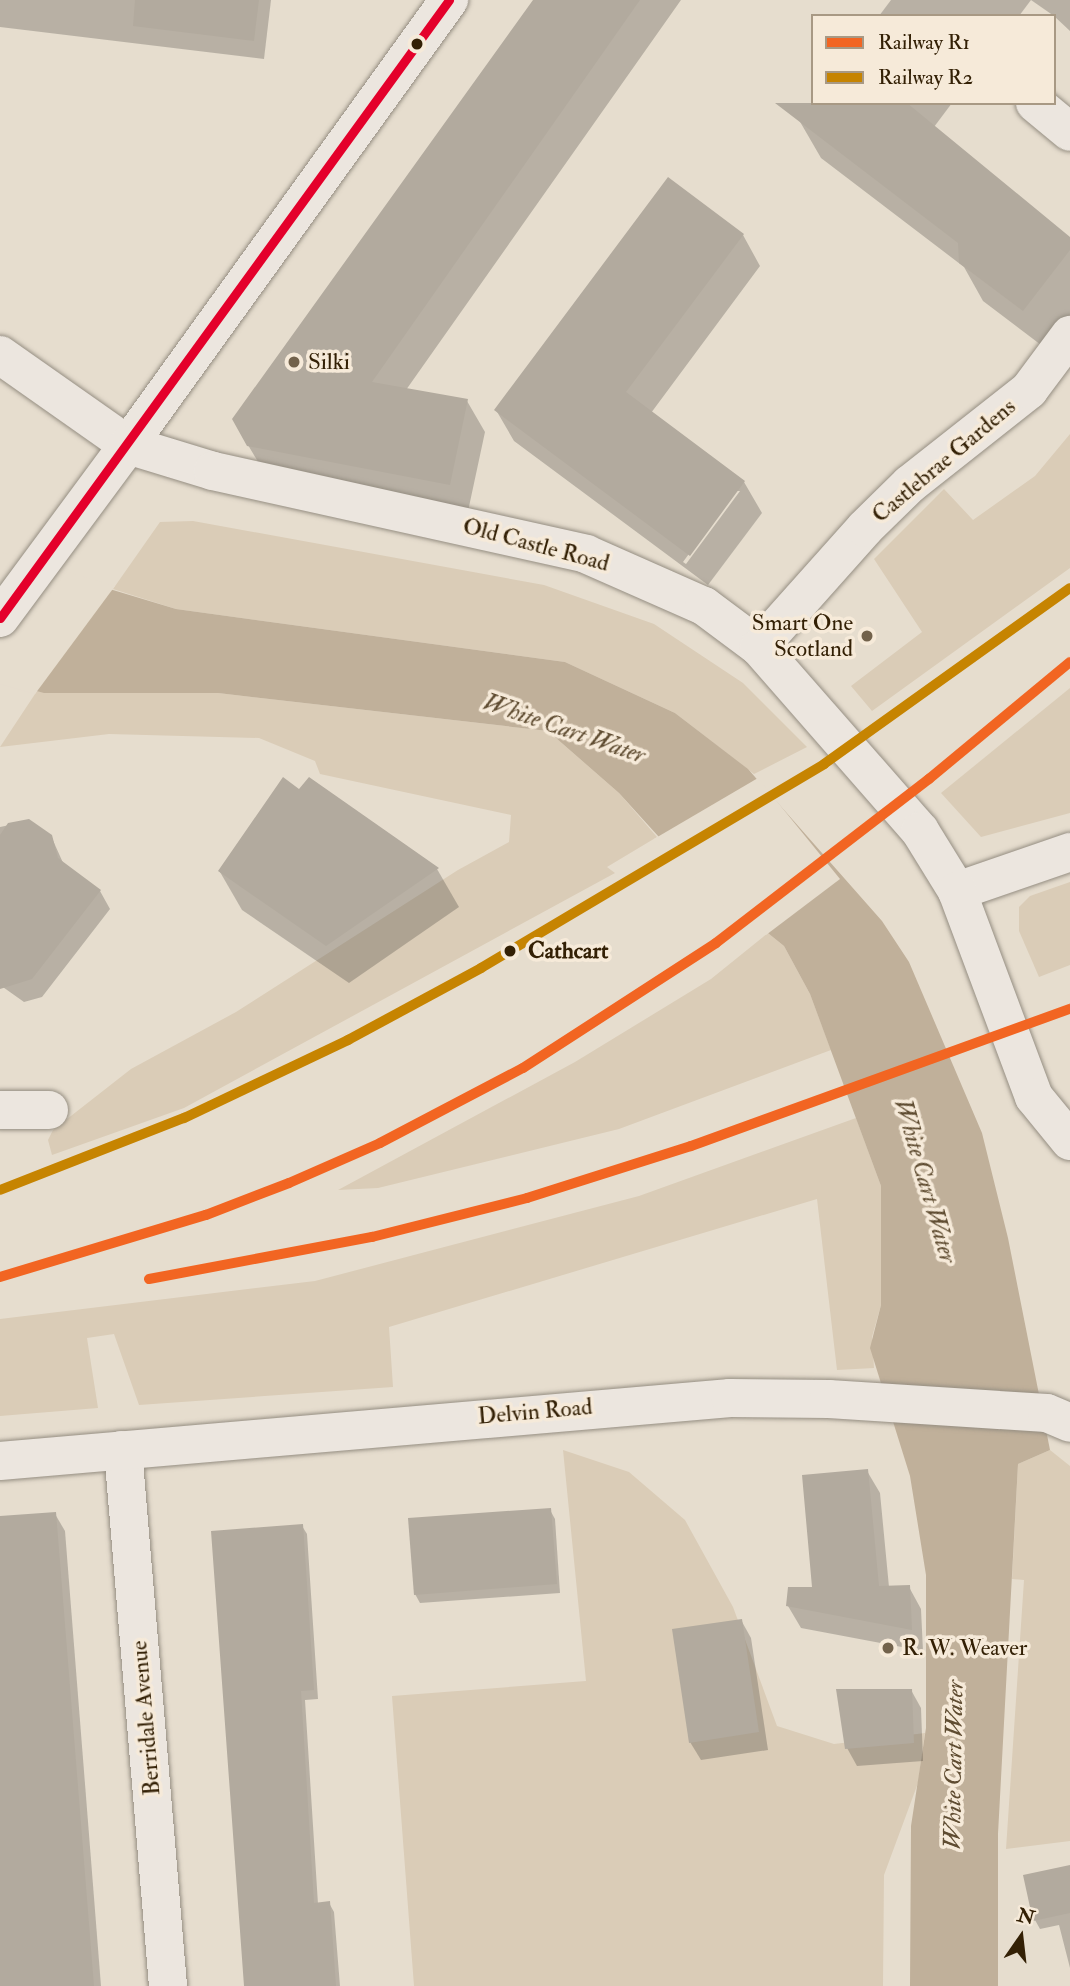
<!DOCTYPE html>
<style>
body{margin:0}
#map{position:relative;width:1070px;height:1986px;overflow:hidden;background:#e6ddce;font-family:"IM FELL Double Pica",serif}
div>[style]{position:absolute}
.green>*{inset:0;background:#daccb7}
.water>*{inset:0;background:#c0b09a}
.pier>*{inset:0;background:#e6ddce}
.shadow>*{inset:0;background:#0003}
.building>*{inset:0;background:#b2aa9e}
.roads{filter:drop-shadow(0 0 2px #958e82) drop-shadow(0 0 2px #958e82)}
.minor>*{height:38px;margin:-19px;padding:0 19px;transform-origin:19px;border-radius:19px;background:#ece6df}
.tertiary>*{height:38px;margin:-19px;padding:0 19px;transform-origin:19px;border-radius:19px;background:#ece6df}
.secondary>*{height:38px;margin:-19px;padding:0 19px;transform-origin:19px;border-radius:19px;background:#ece6df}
.bus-1>*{height:9px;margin:-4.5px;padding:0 4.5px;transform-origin:4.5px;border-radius:4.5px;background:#e4002b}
.rail-1>*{height:10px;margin:-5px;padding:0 5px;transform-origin:5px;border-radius:5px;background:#f26522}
.rail-2>*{height:10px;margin:-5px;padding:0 5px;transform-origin:5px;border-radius:5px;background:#c68401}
.dots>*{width:19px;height:19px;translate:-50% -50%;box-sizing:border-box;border:4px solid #f6ead9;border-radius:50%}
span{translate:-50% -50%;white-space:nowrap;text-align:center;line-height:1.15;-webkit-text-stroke:7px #f6ead9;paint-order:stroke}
.poi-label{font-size:23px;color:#332005}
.left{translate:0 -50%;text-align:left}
.right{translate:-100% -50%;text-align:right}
.street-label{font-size:23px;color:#332005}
.stop-label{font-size:23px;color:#332005;font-weight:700}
.water-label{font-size:24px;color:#5f4c31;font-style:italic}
.legend{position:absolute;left:811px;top:14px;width:245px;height:91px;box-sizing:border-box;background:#f6ead9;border:2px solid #a89984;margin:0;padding:9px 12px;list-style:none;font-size:21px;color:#332005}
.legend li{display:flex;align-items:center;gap:14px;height:35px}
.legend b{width:35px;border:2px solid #a89984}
.north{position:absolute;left:986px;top:1902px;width:70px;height:70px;-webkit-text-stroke:5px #f6ead9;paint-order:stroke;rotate:14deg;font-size:19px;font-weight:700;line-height:28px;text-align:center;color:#332005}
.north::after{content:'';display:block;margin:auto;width:24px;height:32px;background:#332005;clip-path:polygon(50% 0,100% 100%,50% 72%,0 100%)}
</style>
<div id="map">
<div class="green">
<div style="clip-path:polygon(1070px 434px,1070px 568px,872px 711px,851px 686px,922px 632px,874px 559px,944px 489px,973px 520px,1035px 476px)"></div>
<div style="clip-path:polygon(193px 521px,544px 585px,654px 624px,743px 683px,807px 747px,754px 774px,675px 713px,565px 662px,176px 609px,113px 589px,160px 522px)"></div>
<div style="clip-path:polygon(1070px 688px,1070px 813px,981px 837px,941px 793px)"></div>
<div style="clip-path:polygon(37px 691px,218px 693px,548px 731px,619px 793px,657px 837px,607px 867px,615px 873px,184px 1108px,52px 1155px,48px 1140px,53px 1130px,131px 1069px,236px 1012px,458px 870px,509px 842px,511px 815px,320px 774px,315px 761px,259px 738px,109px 734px,0 747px)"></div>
<div style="clip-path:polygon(1070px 882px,1070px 965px,1039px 977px,1019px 931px,1019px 907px,1030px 896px)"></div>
<div style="clip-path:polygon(768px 933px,784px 946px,810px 994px,831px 1050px,619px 1129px,378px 1188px,338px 1190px,575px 1062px,711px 979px)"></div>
<div style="clip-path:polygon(856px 1118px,881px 1186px,881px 1305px,872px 1337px,874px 1368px,837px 1370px,817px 1199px,389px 1327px,393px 1387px,139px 1405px,114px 1334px,87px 1338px,98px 1408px,0 1416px,0 1319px,315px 1281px,639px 1196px)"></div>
<div style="clip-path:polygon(563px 1450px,629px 1472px,685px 1520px,733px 1607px,777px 1726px,834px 1744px,925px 1733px,918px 1783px,884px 1875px,883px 1986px,414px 1986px,392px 1696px,586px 1681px)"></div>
<div style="clip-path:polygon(1050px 1450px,1070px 1466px,1070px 1841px,1006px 1849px,1024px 1580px,1012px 1579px,1018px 1464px)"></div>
</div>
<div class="water">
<div style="clip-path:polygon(0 556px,176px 609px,565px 662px,675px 713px,748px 769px,882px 921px,909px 962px,982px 1133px,1008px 1238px,1050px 1450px,1018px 1464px,998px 1834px,998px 1986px,910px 1986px,911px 1826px,926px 1728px,926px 1575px,910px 1476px,870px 1348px,881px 1305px,881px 1186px,810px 994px,784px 946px,688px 869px,619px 793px,548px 731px,218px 693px,44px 693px,0 681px)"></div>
</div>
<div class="pier">
<div style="clip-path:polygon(0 552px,115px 586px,35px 694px,0 684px)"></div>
<div style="clip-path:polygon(758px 778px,840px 879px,766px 935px,728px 909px,654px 839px)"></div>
</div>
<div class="shadow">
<div style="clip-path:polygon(0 0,271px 0,264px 59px,0 27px)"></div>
<div style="clip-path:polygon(534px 0,681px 0,406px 390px,467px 401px,485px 432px,467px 516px,267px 477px,248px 445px)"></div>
<div style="clip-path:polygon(891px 0,1031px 0,1019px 16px,879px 16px)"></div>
<div style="clip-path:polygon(1031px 0,1070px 0,1070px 31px,1054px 16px)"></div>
<div style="clip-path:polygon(813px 102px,952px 103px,934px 127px,1070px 239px,1070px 316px,1045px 348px,983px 301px,964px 267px,821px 158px,799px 120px)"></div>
<div style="clip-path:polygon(evenodd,743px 235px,760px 266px,651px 413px,744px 482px,762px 513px,708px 585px,514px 441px,496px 410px,743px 235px,735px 491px,740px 491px,686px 564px,683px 562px,735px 491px)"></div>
<div style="clip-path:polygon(309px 780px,437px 869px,459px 907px,349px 983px,242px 910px,220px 872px)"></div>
<div style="clip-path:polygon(29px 821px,51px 836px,64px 865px,100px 891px,110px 909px,42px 997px,24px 1002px,0 985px,0 827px)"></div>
<div style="clip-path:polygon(867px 1471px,880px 1493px,889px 1587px,909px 1587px,921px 1609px,923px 1651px,801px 1628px,788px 1606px,814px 1588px)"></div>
<div style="clip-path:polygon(550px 1510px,555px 1519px,560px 1593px,420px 1603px,415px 1594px)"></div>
<div style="clip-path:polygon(55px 1514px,65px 1531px,101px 1986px,0 1986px,0 1517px)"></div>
<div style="clip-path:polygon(302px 1526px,307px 1534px,318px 1699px,305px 1700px,318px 1904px,329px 1903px,334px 1912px,340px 1986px,246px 1986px)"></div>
<div style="clip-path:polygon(741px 1620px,751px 1638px,768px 1750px,701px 1760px,690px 1742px)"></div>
<div style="clip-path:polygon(911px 1690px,921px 1708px,923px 1761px,857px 1766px,847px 1748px)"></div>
<div style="clip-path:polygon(1070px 1866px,1070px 1968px,1059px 1925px,1040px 1929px,1035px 1920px)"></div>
</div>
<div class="building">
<div style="clip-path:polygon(135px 0,259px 0,254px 41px,133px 26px)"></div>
<div style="clip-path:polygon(533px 0,640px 0,372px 382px,468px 399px,450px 485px,247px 446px,232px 419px)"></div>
<div style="clip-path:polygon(775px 103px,907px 103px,1070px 237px,1070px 250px,1023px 311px,959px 263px,958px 243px)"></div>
<div style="clip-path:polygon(668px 177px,744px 234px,626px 392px,745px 481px,690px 556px,494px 410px)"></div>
<div style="clip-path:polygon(283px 777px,299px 789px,309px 777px,439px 868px,326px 946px,218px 871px)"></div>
<div style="clip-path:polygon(29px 819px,52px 835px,58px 858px,101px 890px,32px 979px,0 989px,0 835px,8px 823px)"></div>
<div style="clip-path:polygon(868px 1469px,879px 1586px,910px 1585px,912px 1630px,786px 1606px,788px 1587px,812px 1587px,802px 1475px)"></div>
<div style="clip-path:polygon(551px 1508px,557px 1584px,414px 1595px,408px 1518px)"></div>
<div style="clip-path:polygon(56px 1512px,94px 1986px,0 1986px,0 1516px)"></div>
<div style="clip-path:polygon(303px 1524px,314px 1690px,301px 1691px,314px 1903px,330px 1901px,336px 1986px,244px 1986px,211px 1531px)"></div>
<div style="clip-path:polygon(742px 1619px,759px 1732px,689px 1743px,672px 1629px)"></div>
<div style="clip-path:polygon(836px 1689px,912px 1689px,914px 1743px,845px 1749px)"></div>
<div style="clip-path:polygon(1070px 1865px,1070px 1913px,1033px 1921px,1023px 1875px)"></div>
</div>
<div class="roads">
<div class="minor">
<div style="left:1035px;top:103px;width:45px;rotate:39.6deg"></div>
<div style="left:0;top:355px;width:156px;rotate:35.1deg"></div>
<div style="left:759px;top:647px;width:159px;rotate:-48.3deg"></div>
<div style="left:865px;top:528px;width:63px;rotate:-44.4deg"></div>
<div style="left:910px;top:484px;width:152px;rotate:-38.3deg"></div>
<div style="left:1029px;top:390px;width:69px;rotate:-53.3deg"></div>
<div style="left:957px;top:891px;width:120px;rotate:-19deg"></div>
<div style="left:0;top:1110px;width:49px"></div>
<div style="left:123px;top:1450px;width:538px;rotate:85.2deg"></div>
</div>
<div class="tertiary">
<div style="left:128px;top:445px;width:549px;rotate:-54.2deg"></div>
</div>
<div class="secondary">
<div style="left:0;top:618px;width:215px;rotate:-53.5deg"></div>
<div style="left:128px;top:445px;width:89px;rotate:17deg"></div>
<div style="left:213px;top:471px;width:382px;rotate:12.5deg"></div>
<div style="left:586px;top:554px;width:129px;rotate:23.8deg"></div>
<div style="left:704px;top:606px;width:69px;rotate:36.7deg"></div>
<div style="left:759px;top:647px;width:244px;rotate:48.8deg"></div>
<div style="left:920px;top:831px;width:70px;rotate:58.3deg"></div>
<div style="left:957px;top:891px;width:220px;rotate:69.5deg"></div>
<div style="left:1034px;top:1097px;width:57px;rotate:50.7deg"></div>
<div style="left:0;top:1461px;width:733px;rotate:-4.93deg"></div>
<div style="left:730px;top:1398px;width:99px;rotate:0.6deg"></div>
<div style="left:829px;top:1399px;width:218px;rotate:3.7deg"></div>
<div style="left:1047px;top:1413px;width:25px;rotate:23deg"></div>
</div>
</div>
<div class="bus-1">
<div style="left:0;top:618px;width:764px;rotate:-54deg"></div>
</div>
<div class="rail-1">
<div style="left:0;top:1277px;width:215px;rotate:-16.8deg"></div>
<div style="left:206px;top:1215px;width:89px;rotate:-21.1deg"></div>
<div style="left:289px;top:1183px;width:99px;rotate:-23.7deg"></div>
<div style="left:380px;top:1143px;width:161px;rotate:-27.7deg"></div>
<div style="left:523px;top:1068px;width:230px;rotate:-32.9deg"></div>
<div style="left:716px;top:943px;width:269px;rotate:-37.6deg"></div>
<div style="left:929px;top:779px;width:183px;rotate:-39.7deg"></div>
<div style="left:149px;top:1279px;width:227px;rotate:-10.7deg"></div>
<div style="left:372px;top:1237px;width:160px;rotate:-14.1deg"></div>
<div style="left:527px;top:1198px;width:172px;rotate:-17.6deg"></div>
<div style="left:691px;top:1146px;width:403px;rotate:-19.9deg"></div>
</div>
<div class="rail-2">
<div style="left:0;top:1190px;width:198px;rotate:-21.4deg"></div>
<div style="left:184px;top:1118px;width:182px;rotate:-25.4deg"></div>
<div style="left:348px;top:1040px;width:151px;rotate:-28.4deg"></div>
<div style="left:481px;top:968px;width:399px;rotate:-30.7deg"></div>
<div style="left:824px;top:764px;width:302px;rotate:-35.6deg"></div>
</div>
<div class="dots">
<div style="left:417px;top:44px;background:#332005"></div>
<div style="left:294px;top:362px;background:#72624b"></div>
<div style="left:867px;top:636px;background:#72624b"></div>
<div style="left:510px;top:951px;background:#332005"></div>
<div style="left:888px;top:1648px;background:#72624b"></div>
</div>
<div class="poi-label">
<span class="left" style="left:308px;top:362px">Silki</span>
<span class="right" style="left:853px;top:636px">Smart One<br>Scotland</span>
<span class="left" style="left:902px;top:1648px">R. W. Weaver</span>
</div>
<div class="street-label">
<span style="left:944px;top:461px;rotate:-40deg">Castlebrae Gardens</span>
<span style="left:536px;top:545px;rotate:15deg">Old Castle Road</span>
<span style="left:535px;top:1412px;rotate:-5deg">Delvin Road</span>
<span style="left:146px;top:1718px;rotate:-95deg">Berridale Avenue</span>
</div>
<div class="stop-label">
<span class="left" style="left:528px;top:951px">Cathcart</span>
</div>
<div class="water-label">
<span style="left:564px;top:729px;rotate:19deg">White Cart Water</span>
<span style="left:925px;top:1181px;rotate:74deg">White Cart Water</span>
<span style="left:954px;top:1765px;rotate:-89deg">White Cart Water</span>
</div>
<ul class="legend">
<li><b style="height:9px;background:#f26522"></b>Railway R1</li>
<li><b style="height:9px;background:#c68401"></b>Railway R2</li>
</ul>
<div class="north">N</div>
</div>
